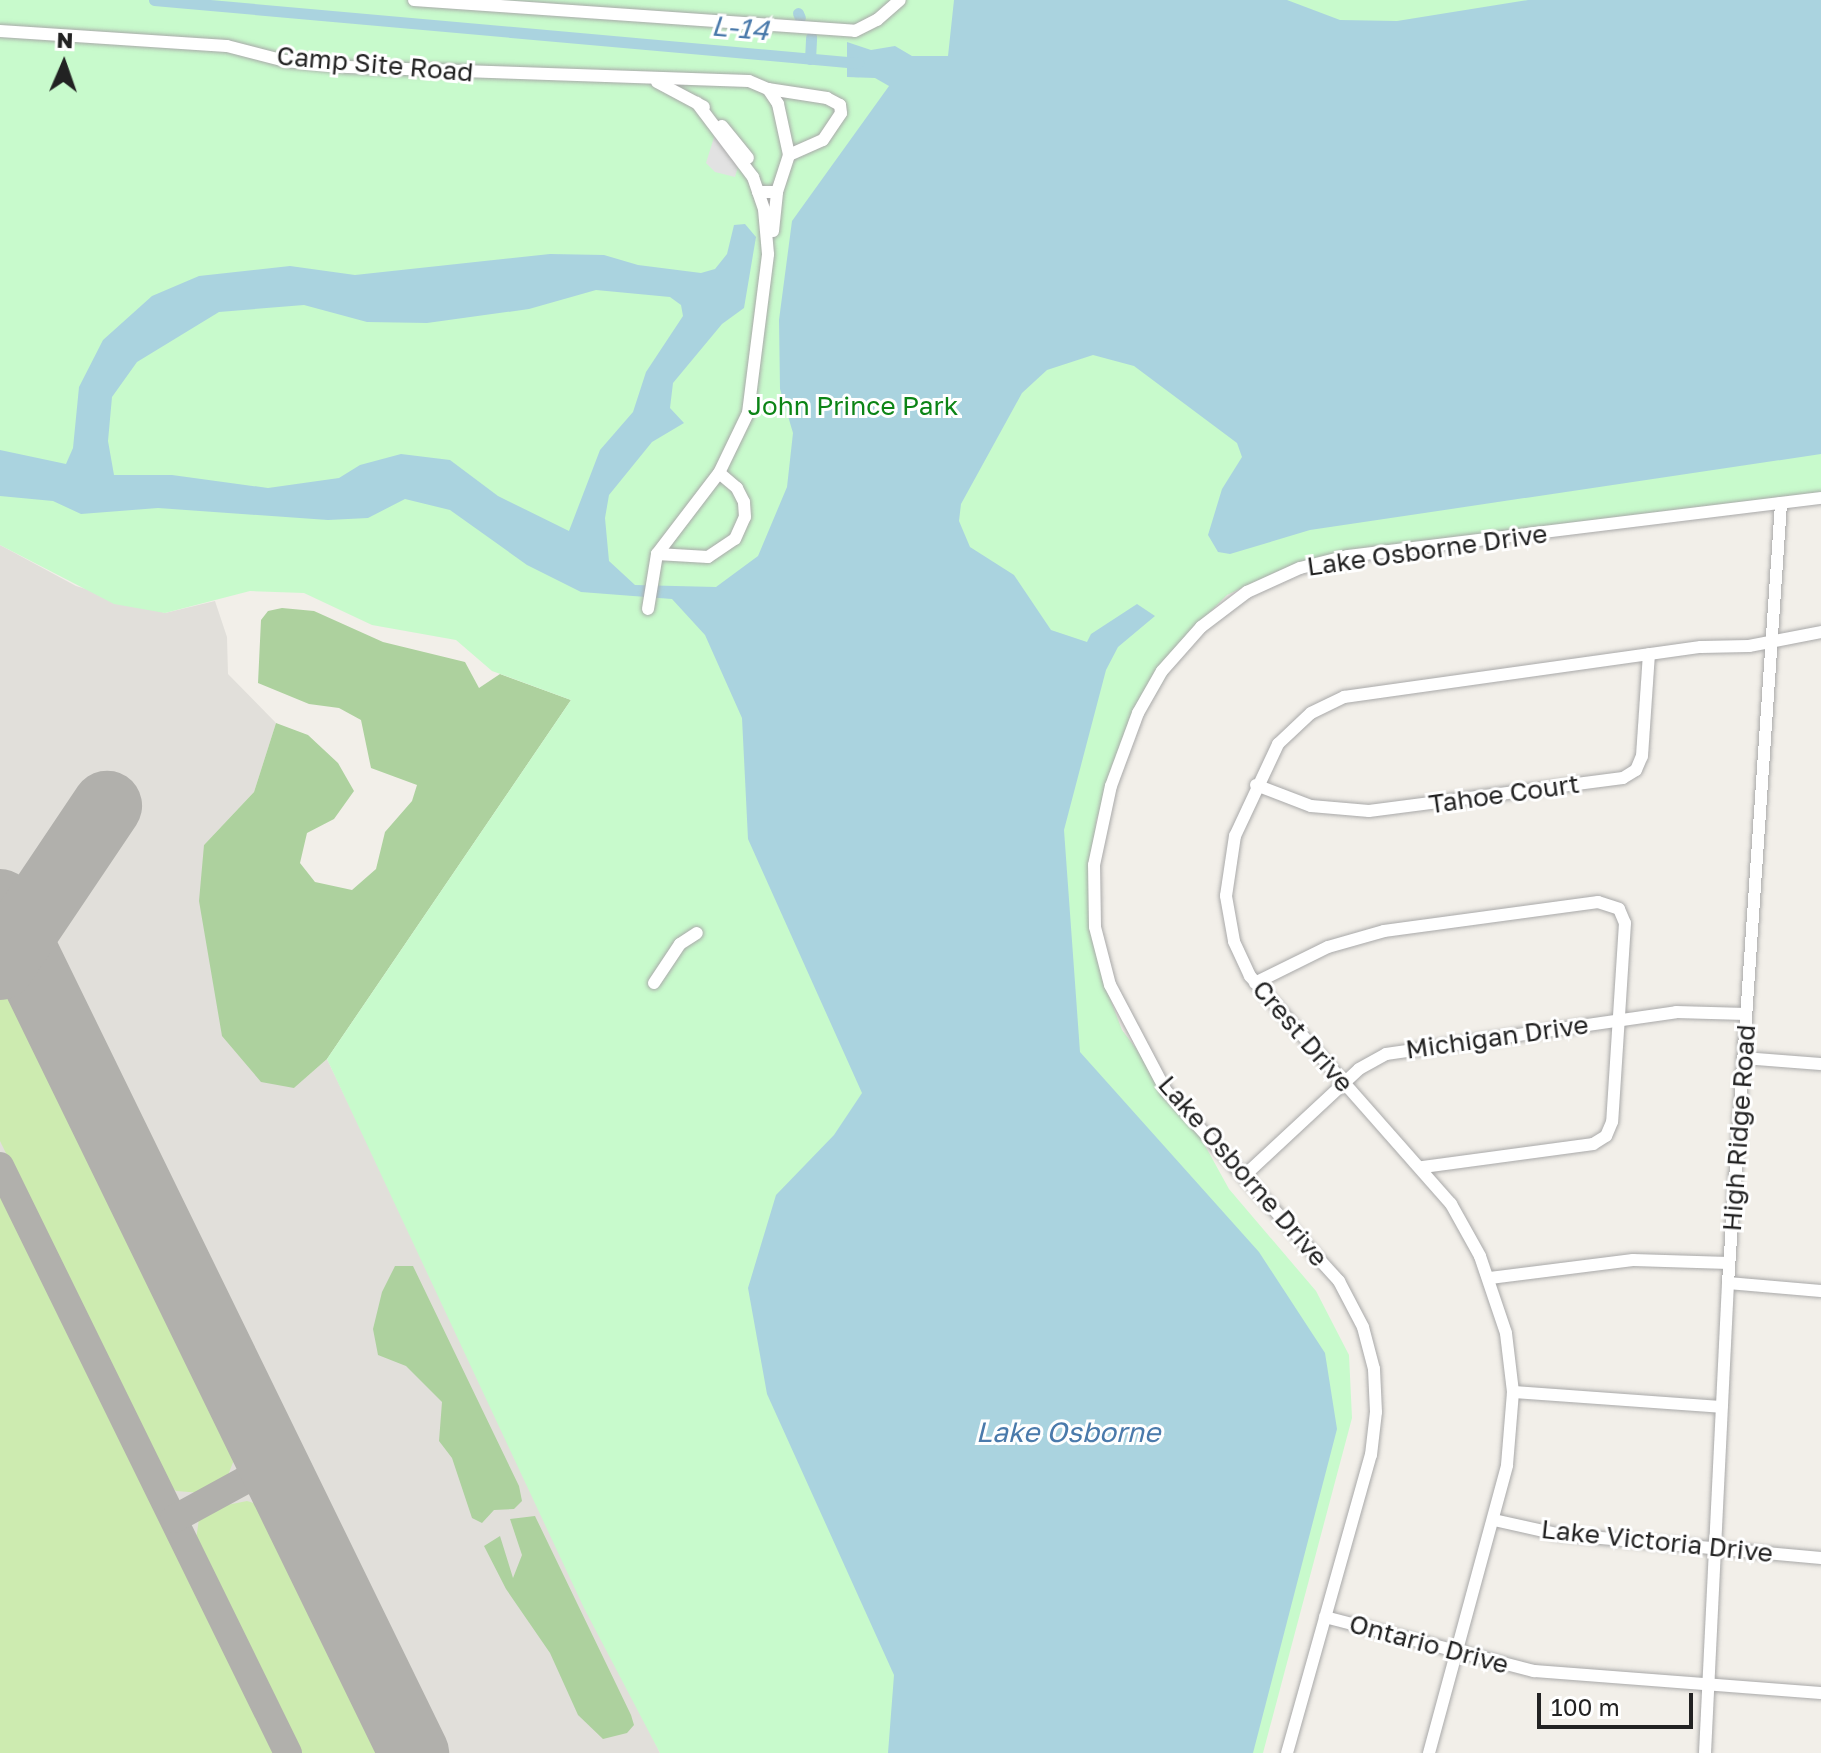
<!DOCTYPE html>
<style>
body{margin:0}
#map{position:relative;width:1821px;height:1753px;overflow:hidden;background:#f2efe9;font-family:"Golos Text",sans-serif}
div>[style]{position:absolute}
.airport>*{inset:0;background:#e1dfda}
.grass>*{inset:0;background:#cdebb0}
.forest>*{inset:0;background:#add19e}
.park>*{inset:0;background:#c8facc}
.parking>*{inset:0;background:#e2e2e2}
.water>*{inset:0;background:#aad3df}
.canal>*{height:11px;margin:-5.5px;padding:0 5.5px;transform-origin:5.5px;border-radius:5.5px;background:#aad3df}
.taxiway>*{height:28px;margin:-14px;padding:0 14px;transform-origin:14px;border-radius:14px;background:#b1b0ac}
.runway>*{height:70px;margin:-35px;padding:0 35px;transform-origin:35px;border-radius:35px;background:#b1b0ac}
.roads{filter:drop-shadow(0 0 2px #a9a9a9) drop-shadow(0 0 2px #a9a9a9)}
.minor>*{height:12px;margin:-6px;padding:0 6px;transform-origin:6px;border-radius:6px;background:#fff}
span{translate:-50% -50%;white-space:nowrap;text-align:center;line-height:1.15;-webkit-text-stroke:6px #fff;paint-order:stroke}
.street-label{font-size:26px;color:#222}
.park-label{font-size:26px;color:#0c8416}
.water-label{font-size:28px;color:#4a7aab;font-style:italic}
.north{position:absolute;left:24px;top:24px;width:80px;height:80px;-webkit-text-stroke:6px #fff;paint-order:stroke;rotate:2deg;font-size:22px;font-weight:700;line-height:32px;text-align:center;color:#222}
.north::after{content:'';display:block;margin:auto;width:28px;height:36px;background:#222;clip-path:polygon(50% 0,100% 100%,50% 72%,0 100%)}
.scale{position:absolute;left:1537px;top:1693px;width:156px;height:36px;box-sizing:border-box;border:4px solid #222;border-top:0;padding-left:10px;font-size:24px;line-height:28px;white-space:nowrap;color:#222;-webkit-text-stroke:6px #fff;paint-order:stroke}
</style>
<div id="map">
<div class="airport">
<div style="clip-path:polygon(0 545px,76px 586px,165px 613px,215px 601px,227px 637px,228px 674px,276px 723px,254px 792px,204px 845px,294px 1088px,327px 1059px,660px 1753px,0 1753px)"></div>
</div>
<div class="grass">
<div style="clip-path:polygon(8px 986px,238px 1450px,228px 1475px,202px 1493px,176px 1491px,166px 1481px,0 1141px,0 999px)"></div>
<div style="clip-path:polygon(0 1187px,276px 1753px,0 1753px)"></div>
<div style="clip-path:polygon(247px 1501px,266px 1507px,386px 1753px,300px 1753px,196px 1540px,199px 1519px,217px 1507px)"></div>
</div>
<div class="forest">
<div style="clip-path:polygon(282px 608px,314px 611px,383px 642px,465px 662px,479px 688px,500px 674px,571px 700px,327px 1059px,294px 1088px,261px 1082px,222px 1036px,199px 901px,204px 845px,254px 792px,276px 723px,308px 735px,338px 763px,354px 791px,334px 819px,307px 833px,300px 863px,315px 882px,352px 890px,376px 869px,385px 832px,412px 801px,417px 785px,371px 768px,361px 720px,339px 708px,309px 704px,258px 683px,261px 620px,268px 611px)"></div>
<div style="clip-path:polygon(395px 1266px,413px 1266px,519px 1486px,522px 1501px,514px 1509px,494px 1510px,482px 1523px,472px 1518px,452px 1458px,439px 1441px,442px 1402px,406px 1366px,378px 1355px,373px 1329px,382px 1292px)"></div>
<div style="clip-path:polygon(535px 1516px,631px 1715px,634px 1725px,627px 1733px,603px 1739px,578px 1715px,550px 1653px,506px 1589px,484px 1546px,500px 1536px,513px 1578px,522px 1555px,510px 1519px)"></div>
</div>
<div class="park">
<div style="clip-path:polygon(0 0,1821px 0,1821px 493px,1436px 541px,1276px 572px,1227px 595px,1197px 625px,1118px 757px,1096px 821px,1090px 922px,1103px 980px,1122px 1030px,1192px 1122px,1229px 1189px,1316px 1291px,1349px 1355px,1352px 1418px,1263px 1753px,660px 1753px,584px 1608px,327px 1059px,571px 700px,492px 671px,456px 640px,372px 625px,304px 593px,250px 591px,165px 613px,114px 604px,0 545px)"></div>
</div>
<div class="parking">
<div style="clip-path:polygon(716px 131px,740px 160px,735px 177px,715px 172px,706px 163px)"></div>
</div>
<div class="water">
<div style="clip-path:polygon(evenodd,954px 0,1287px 0,1340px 20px,1397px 21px,1528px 0,1821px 0,1821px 454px,1310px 530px,1230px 554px,1218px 552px,1208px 535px,1222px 489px,1242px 457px,1237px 443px,1134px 366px,1093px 355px,1047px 370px,1022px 393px,961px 504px,959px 521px,970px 547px,1014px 575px,1051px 630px,1087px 642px,1091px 634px,1137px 604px,1155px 616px,1118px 647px,1106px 670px,1064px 830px,1080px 1052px,1259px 1252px,1325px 1353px,1337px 1429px,1253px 1753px,888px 1753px,894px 1675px,767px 1394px,748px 1288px,776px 1195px,834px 1135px,862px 1093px,748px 839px,742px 718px,705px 635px,672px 599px,581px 592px,527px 565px,450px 510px,405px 499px,368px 518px,328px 520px,158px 508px,81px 514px,53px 501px,0 496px,0 450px,66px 464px,73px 448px,79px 387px,103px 340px,152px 296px,199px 276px,290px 266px,355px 275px,550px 254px,604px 255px,638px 265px,701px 273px,715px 269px,727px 254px,734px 225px,745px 224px,756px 237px,744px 308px,722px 324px,673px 383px,670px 408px,684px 423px,652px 442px,609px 495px,605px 518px,609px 561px,635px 585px,716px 587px,758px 556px,787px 487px,793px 433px,780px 389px,779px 320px,792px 221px,889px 86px,875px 78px,847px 77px,847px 42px,871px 50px,895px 46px,912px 56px,948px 56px,954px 0,596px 290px,670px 297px,681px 305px,683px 316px,646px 372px,633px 412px,600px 450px,569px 531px,498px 496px,450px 460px,401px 454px,360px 465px,339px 478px,268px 488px,172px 475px,114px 475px,108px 441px,112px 397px,137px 362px,219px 312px,304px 305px,367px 322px,427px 323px,529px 309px,596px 290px)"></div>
</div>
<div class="canal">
<div style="left:154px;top:0;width:707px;rotate:5.11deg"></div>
<div style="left:798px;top:13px;width:5px;rotate:68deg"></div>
<div style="left:810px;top:59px;width:22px;rotate:-87deg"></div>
</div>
<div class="taxiway">
<div style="left:0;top:1166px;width:654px;rotate:63.87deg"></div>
<div style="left:174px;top:1519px;width:115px;rotate:-28.6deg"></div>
</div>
<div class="runway">
<div style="left:0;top:904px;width:945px;rotate:64deg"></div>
<div style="left:0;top:965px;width:192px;rotate:-56.1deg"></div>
</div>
<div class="roads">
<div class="minor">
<div style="left:414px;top:0;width:442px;rotate:4deg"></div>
<div style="left:855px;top:31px;width:25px;rotate:-27deg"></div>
<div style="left:877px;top:20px;width:30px;rotate:-41deg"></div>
<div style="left:0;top:31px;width:227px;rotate:3.8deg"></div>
<div style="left:227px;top:46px;width:60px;rotate:14.5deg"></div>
<div style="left:285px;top:61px;width:63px;rotate:5.4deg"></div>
<div style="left:348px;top:67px;width:401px;rotate:2deg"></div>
<div style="left:749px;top:81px;width:21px;rotate:23deg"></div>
<div style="left:768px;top:89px;width:18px;rotate:56deg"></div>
<div style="left:778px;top:104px;width:52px;rotate:77.8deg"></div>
<div style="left:657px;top:82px;width:53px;rotate:28deg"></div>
<div style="left:722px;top:126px;width:41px;rotate:50.9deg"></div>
<div style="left:758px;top:192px;width:19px"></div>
<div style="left:777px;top:192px;width:39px;rotate:-72deg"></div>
<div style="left:789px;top:155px;width:37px;rotate:-24deg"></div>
<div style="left:823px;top:140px;width:32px;rotate:-56deg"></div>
<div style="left:841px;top:113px;width:8px;rotate:-97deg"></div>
<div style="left:840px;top:105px;width:15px;rotate:-152deg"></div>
<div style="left:827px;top:98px;width:60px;rotate:-171.3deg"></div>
<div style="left:773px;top:231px;width:39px;rotate:-84deg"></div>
<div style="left:657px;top:554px;width:51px;rotate:3.4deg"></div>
<div style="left:708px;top:557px;width:32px;rotate:-34deg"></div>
<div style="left:735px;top:539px;width:24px;rotate:-66deg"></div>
<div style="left:745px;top:517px;width:15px;rotate:-94deg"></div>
<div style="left:744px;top:502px;width:16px;rotate:-117deg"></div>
<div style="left:737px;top:488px;width:23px;rotate:-140deg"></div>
<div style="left:648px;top:609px;width:56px;rotate:-80.7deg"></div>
<div style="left:657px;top:554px;width:102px;rotate:-52.6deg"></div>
<div style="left:719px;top:473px;width:67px;rotate:-64.2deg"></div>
<div style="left:748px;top:413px;width:160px;rotate:-82.8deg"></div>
<div style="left:768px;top:254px;width:45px;rotate:-95.1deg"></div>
<div style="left:764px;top:209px;width:34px;rotate:-109deg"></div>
<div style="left:753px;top:177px;width:93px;rotate:-127.1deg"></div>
<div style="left:1256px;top:785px;width:59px;rotate:20.9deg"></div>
<div style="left:1311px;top:806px;width:58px;rotate:4.9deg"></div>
<div style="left:1369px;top:811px;width:256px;rotate:-7.4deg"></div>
<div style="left:1623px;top:778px;width:15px;rotate:-32deg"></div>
<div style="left:1636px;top:770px;width:15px;rotate:-67deg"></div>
<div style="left:1642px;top:756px;width:102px;rotate:-86.1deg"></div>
<div style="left:654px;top:983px;width:47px;rotate:-56.3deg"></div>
<div style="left:680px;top:944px;width:20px;rotate:-33deg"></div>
<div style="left:1255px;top:983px;width:81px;rotate:-26.3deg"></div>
<div style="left:1328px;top:947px;width:58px;rotate:-15.9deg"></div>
<div style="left:1384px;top:931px;width:216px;rotate:-7.7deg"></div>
<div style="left:1598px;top:902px;width:22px;rotate:18deg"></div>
<div style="left:1619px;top:909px;width:15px;rotate:67deg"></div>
<div style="left:1625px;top:923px;width:199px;rotate:93.7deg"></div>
<div style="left:1612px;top:1122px;width:15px;rotate:113deg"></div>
<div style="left:1606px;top:1136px;width:15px;rotate:148deg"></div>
<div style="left:1593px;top:1144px;width:173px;rotate:172.3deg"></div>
<div style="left:1743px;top:1058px;width:78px;rotate:4.4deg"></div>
<div style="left:1244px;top:1176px;width:157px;rotate:-42.9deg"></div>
<div style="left:1359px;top:1069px;width:31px;rotate:-29deg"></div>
<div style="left:1386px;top:1054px;width:293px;rotate:-8.2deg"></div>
<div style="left:1676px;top:1012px;width:70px;rotate:1.6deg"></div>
<div style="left:1490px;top:1278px;width:144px;rotate:-7.2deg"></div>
<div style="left:1633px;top:1260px;width:96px;rotate:1.8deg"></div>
<div style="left:1728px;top:1283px;width:93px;rotate:4.9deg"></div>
<div style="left:1513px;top:1392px;width:209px;rotate:4.1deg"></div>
<div style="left:1494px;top:1520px;width:65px;rotate:12.5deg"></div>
<div style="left:1557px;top:1534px;width:265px;rotate:5.2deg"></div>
<div style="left:1325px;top:1617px;width:216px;rotate:14.5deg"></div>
<div style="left:1534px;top:1671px;width:288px;rotate:4.4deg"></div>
<div style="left:1287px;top:1753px;width:310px;rotate:-74.3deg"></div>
<div style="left:1371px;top:1455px;width:43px;rotate:-83.4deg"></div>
<div style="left:1376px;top:1412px;width:43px;rotate:-92.7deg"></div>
<div style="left:1374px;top:1369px;width:43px;rotate:-104.7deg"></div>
<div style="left:1363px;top:1327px;width:52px;rotate:-117.6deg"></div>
<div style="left:1339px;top:1281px;width:257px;rotate:-132.3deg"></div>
<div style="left:1166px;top:1091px;width:120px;rotate:-117.8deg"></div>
<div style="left:1110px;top:985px;width:60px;rotate:-104.5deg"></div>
<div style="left:1095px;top:927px;width:62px;rotate:-90.9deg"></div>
<div style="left:1094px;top:865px;width:81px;rotate:-77.9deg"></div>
<div style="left:1111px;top:786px;width:78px;rotate:-69.7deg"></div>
<div style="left:1138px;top:713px;width:48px;rotate:-60.3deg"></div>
<div style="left:1162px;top:671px;width:59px;rotate:-48.4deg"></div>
<div style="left:1201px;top:627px;width:58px;rotate:-37.3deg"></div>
<div style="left:1247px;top:592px;width:58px;rotate:-24.4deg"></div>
<div style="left:1300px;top:568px;width:49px;rotate:-14deg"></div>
<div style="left:1348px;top:556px;width:477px;rotate:-7deg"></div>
<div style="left:1429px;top:1753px;width:298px;rotate:-74.8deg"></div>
<div style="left:1507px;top:1465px;width:73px;rotate:-85.3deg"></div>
<div style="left:1513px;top:1392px;width:59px;rotate:-96.8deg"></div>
<div style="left:1506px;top:1333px;width:81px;rotate:-108.7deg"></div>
<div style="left:1480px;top:1256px;width:60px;rotate:-119.1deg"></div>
<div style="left:1451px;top:1204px;width:304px;rotate:-131.4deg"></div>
<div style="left:1250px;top:976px;width:38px;rotate:-115deg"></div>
<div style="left:1234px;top:941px;width:46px;rotate:-100.1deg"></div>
<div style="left:1226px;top:896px;width:61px;rotate:-81.5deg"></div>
<div style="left:1235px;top:836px;width:102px;rotate:-64.9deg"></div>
<div style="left:1278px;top:744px;width:45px;rotate:-43.2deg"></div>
<div style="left:1311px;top:713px;width:37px;rotate:-26deg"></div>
<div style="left:1344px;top:697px;width:360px;rotate:-8deg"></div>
<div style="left:1701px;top:647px;width:48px;rotate:-1.2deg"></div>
<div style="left:1749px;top:646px;width:73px;rotate:-11deg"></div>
<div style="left:1705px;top:1753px;width:471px;rotate:-87.2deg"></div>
<div style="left:1728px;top:1283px;width:782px;rotate:-86.11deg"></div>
</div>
</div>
<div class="street-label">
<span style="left:375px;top:64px;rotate:5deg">Camp Site Road</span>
<span style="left:1427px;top:550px;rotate:-8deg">Lake Osborne Drive</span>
<span style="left:1504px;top:794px;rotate:-8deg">Tahoe Court</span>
<span style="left:1303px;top:1036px;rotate:49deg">Crest Drive</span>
<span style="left:1497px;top:1037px;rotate:-8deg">Michigan Drive</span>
<span style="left:1739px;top:1128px;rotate:-86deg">High Ridge Road</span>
<span style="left:1243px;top:1171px;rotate:49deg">Lake Osborne Drive</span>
<span style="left:1657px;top:1541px;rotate:6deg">Lake Victoria Drive</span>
<span style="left:1429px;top:1644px;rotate:15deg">Ontario Drive</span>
</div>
<div class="park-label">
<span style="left:853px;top:406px">John Prince Park</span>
</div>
<div class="water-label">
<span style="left:740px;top:28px;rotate:5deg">L-14</span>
<span style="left:1068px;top:1432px">Lake Osborne</span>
</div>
<div class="north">N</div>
<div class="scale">100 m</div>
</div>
